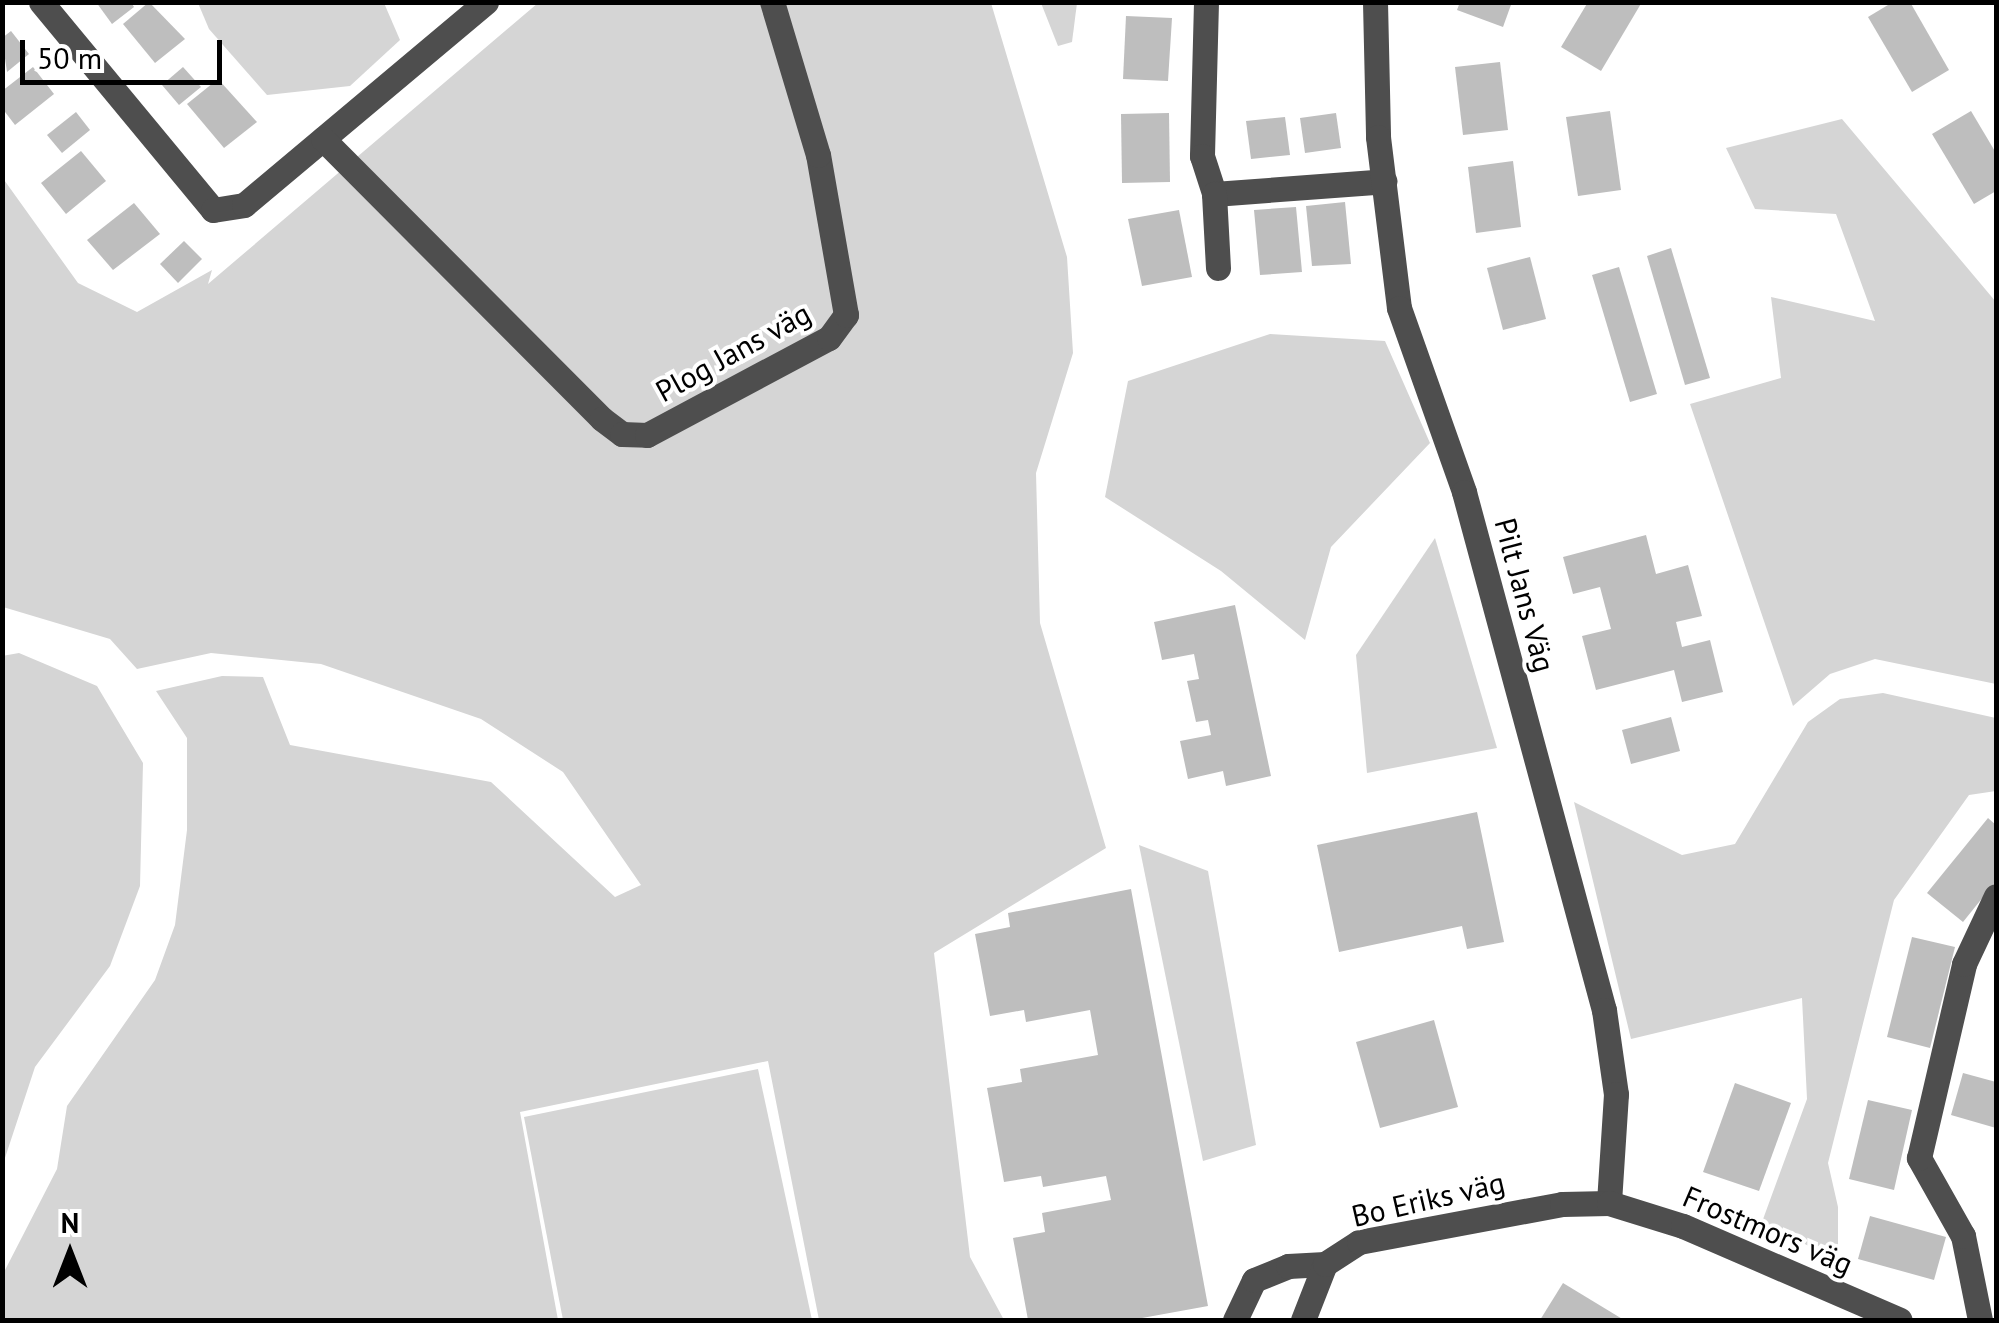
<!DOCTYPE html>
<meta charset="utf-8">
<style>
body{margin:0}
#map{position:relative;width:1999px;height:1323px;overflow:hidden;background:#fff;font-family:"PT Sans",sans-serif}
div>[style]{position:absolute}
.green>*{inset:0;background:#d5d5d5}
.building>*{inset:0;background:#bebebe}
.minor>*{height:25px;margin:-12.5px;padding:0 12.5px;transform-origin:12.5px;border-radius:12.5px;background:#4e4e4e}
span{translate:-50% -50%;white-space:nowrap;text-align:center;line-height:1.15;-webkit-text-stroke:8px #fff;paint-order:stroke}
.street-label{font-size:30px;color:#000}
.frame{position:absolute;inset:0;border:5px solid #000;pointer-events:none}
.north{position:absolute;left:20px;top:1203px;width:100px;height:100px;-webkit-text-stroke:8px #fff;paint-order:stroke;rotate:0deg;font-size:28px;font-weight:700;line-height:40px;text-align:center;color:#000}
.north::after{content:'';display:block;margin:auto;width:35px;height:45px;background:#000;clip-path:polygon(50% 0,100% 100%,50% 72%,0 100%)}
.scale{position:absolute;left:20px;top:40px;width:202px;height:45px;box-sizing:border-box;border:5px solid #000;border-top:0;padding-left:12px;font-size:30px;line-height:35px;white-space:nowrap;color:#000;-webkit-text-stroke:8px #fff;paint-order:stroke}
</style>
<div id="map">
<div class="green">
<div style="clip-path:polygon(198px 3px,384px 3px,400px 40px,350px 86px,267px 95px,209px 29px)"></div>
<div style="clip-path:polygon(538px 3px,991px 3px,1067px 257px,1073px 353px,1036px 473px,1040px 623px,1106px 848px,934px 953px,970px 1257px,1004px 1320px,819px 1320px,768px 1061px,520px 1112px,558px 1320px,3px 1320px,3px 1274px,57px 1169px,67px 1106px,155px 980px,175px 925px,187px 830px,187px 738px,156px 691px,222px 676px,263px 677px,290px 745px,491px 782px,615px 897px,641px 885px,563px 772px,481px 719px,321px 664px,211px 653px,137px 669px,110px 639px,3px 607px,2px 177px,78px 283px,137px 312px,212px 270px,208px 284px)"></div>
<div style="clip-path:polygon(1041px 3px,1077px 3px,1072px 42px,1058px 46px)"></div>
<div style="clip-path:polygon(1842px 119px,1996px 302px,1996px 684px,1875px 659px,1830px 674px,1793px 706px,1690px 404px,1781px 378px,1771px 297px,1875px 321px,1836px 214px,1755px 209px,1726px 148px)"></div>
<div style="clip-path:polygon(1270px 334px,1385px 341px,1430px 443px,1331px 547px,1305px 640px,1221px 571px,1105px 497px,1128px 381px)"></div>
<div style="clip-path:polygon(1435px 538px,1497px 748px,1367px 773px,1356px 655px)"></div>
<div style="clip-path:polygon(19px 653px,97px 686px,143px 763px,140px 886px,110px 966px,35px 1067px,3px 1164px,2px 656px)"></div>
<div style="clip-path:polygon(1883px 693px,1996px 718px,1996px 791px,1969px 795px,1894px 900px,1828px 1163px,1838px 1207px,1838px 1261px,1762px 1222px,1807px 1099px,1802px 998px,1631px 1039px,1574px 802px,1682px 855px,1735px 844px,1808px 722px,1840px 699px)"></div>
<div style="clip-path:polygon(1139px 845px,1208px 871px,1256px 1145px,1203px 1161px)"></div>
<div style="clip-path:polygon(758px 1069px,812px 1320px,563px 1320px,524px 1117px)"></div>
</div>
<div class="building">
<div style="clip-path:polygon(96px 2px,131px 2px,134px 7px,112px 24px)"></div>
<div style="clip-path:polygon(149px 2px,185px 39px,155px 63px,123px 24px)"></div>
<div style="clip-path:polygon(1460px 2px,1512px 2px,1503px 27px,1457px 10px)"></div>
<div style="clip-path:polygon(1588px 2px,1642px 2px,1601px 71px,1561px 47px)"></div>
<div style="clip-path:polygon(1893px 2px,1910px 2px,1949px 70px,1912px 92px,1868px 17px)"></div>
<div style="clip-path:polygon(1126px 16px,1172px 18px,1168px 81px,1123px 79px)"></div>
<div style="clip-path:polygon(11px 31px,29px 54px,7px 72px,2px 38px)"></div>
<div style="clip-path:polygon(1500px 62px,1508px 130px,1463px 135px,1455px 67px)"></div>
<div style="clip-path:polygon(33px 67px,54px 94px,15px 125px,2px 108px,2px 91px)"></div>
<div style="clip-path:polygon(183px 67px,201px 87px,179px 105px,162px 85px)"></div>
<div style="clip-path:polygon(218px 79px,257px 122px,224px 148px,187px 104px)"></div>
<div style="clip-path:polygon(1610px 111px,1621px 190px,1578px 196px,1566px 117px)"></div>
<div style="clip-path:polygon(1971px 111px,1996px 153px,1996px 191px,1974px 204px,1932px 134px)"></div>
<div style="clip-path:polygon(76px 112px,90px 130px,62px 153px,47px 135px)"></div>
<div style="clip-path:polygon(1169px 113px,1170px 182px,1122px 183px,1121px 114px)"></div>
<div style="clip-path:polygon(1336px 113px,1341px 148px,1305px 153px,1300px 118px)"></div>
<div style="clip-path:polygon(1285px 117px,1290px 155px,1251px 159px,1246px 121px)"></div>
<div style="clip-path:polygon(81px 151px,106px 181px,66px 214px,41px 183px)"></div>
<div style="clip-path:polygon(1513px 161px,1521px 227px,1476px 233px,1468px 167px)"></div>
<div style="clip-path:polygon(1345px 202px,1351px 264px,1312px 266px,1306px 206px)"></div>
<div style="clip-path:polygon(134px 203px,160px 234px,113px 270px,87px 240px)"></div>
<div style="clip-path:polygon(1296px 207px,1302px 272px,1260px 275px,1254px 210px)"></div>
<div style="clip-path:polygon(1179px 210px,1192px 277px,1142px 286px,1128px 219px)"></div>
<div style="clip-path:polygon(184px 241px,202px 259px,178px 283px,160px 264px)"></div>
<div style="clip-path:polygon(1671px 248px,1710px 378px,1685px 385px,1647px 256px)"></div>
<div style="clip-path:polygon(1530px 257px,1546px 319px,1503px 330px,1487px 268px)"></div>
<div style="clip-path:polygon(1619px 267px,1657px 394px,1630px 402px,1592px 275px)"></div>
<div style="clip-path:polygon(1646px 535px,1656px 574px,1688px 565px,1702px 616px,1676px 622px,1682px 647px,1710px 640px,1723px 692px,1682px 702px,1674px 670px,1596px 690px,1582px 636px,1611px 629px,1600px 587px,1573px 594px,1563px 557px)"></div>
<div style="clip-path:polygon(1235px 605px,1271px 776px,1226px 786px,1223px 771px,1188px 779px,1180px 741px,1211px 735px,1208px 720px,1196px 722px,1187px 681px,1199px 679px,1194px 654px,1162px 660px,1154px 622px)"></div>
<div style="clip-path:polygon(1671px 717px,1680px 751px,1631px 764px,1622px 730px)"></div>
<div style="clip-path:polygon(1477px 812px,1504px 942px,1467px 949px,1462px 926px,1339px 952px,1317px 845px)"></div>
<div style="clip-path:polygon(1988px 818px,1996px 825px,1996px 881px,1963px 922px,1927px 893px)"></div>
<div style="clip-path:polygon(1131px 889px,1208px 1306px,1131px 1320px,1028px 1320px,1013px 1238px,1045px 1232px,1042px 1213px,1111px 1200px,1106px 1176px,1043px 1187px,1041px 1176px,1004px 1182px,987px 1088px,1022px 1082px,1020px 1069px,1098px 1055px,1090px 1010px,1026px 1022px,1024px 1010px,990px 1016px,975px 934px,1010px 927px,1008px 913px)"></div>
<div style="clip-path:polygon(1912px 937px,1955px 947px,1930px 1048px,1887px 1037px)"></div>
<div style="clip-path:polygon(1434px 1020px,1458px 1107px,1380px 1128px,1356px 1042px)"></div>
<div style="clip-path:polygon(1963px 1073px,1996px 1082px,1996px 1128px,1951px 1115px)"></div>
<div style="clip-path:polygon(1735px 1083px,1791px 1103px,1759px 1191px,1703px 1172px)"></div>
<div style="clip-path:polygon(1868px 1100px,1912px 1110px,1894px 1190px,1849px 1179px)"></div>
<div style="clip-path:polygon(1870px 1216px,1946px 1237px,1934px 1280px,1858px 1259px)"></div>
<div style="clip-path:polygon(1563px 1283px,1624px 1320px,1540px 1320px)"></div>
</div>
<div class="minor">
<div style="left:41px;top:2px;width:270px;rotate:50.4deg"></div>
<div style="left:213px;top:210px;width:31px;rotate:-9deg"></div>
<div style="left:244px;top:205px;width:316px;rotate:-40deg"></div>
<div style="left:1206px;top:2px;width:154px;rotate:91.5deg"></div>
<div style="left:1202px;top:156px;width:40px;rotate:72deg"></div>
<div style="left:1214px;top:194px;width:171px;rotate:-4.3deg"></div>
<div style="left:1375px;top:2px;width:135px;rotate:88.7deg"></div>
<div style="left:1378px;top:137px;width:172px;rotate:83deg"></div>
<div style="left:1399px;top:308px;width:195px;rotate:70.5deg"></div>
<div style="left:1464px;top:492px;width:537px;rotate:74.88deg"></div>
<div style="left:1604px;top:1010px;width:85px;rotate:81.9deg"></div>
<div style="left:1616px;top:1094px;width:109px;rotate:93.7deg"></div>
<div style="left:323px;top:139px;width:395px;rotate:45.1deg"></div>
<div style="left:602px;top:419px;width:25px;rotate:37deg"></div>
<div style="left:622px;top:434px;width:25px;rotate:2deg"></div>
<div style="left:647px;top:435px;width:206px;rotate:-28.1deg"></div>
<div style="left:829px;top:338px;width:29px;rotate:-54deg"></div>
<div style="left:846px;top:315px;width:162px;rotate:-99.9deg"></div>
<div style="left:818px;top:155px;width:160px;rotate:-106.7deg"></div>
<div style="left:1214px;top:194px;width:74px;rotate:86.9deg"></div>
<div style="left:1235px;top:1320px;width:44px;rotate:-64.6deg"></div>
<div style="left:1254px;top:1280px;width:37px;rotate:-22deg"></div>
<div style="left:1288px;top:1266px;width:37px;rotate:-3deg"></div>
<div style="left:1303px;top:1320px;width:60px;rotate:-68.6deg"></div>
<div style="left:1325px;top:1264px;width:40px;rotate:-32.9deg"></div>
<div style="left:1359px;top:1242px;width:207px;rotate:-10.6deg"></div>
<div style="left:1562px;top:1204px;width:47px;rotate:-1.2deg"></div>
<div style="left:1609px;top:1203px;width:77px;rotate:17.3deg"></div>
<div style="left:1683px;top:1226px;width:236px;rotate:23.4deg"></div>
<div style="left:1980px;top:1320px;width:86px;rotate:-101.4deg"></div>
<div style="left:1963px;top:1236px;width:90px;rotate:-119.4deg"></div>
<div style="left:1919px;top:1158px;width:199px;rotate:-76.9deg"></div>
<div style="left:1964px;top:964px;width:75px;rotate:-64.8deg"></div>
</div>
<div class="street-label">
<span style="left:733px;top:352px;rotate:-29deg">Plog Jans väg</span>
<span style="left:1525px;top:595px;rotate:75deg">Pilt Jans Väg</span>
<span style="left:1428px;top:1199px;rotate:-13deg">Bo Eriks väg</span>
<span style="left:1768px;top:1230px;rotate:23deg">Frostmors väg</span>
</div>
<div class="frame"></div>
<div class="north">N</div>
<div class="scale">50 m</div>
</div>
